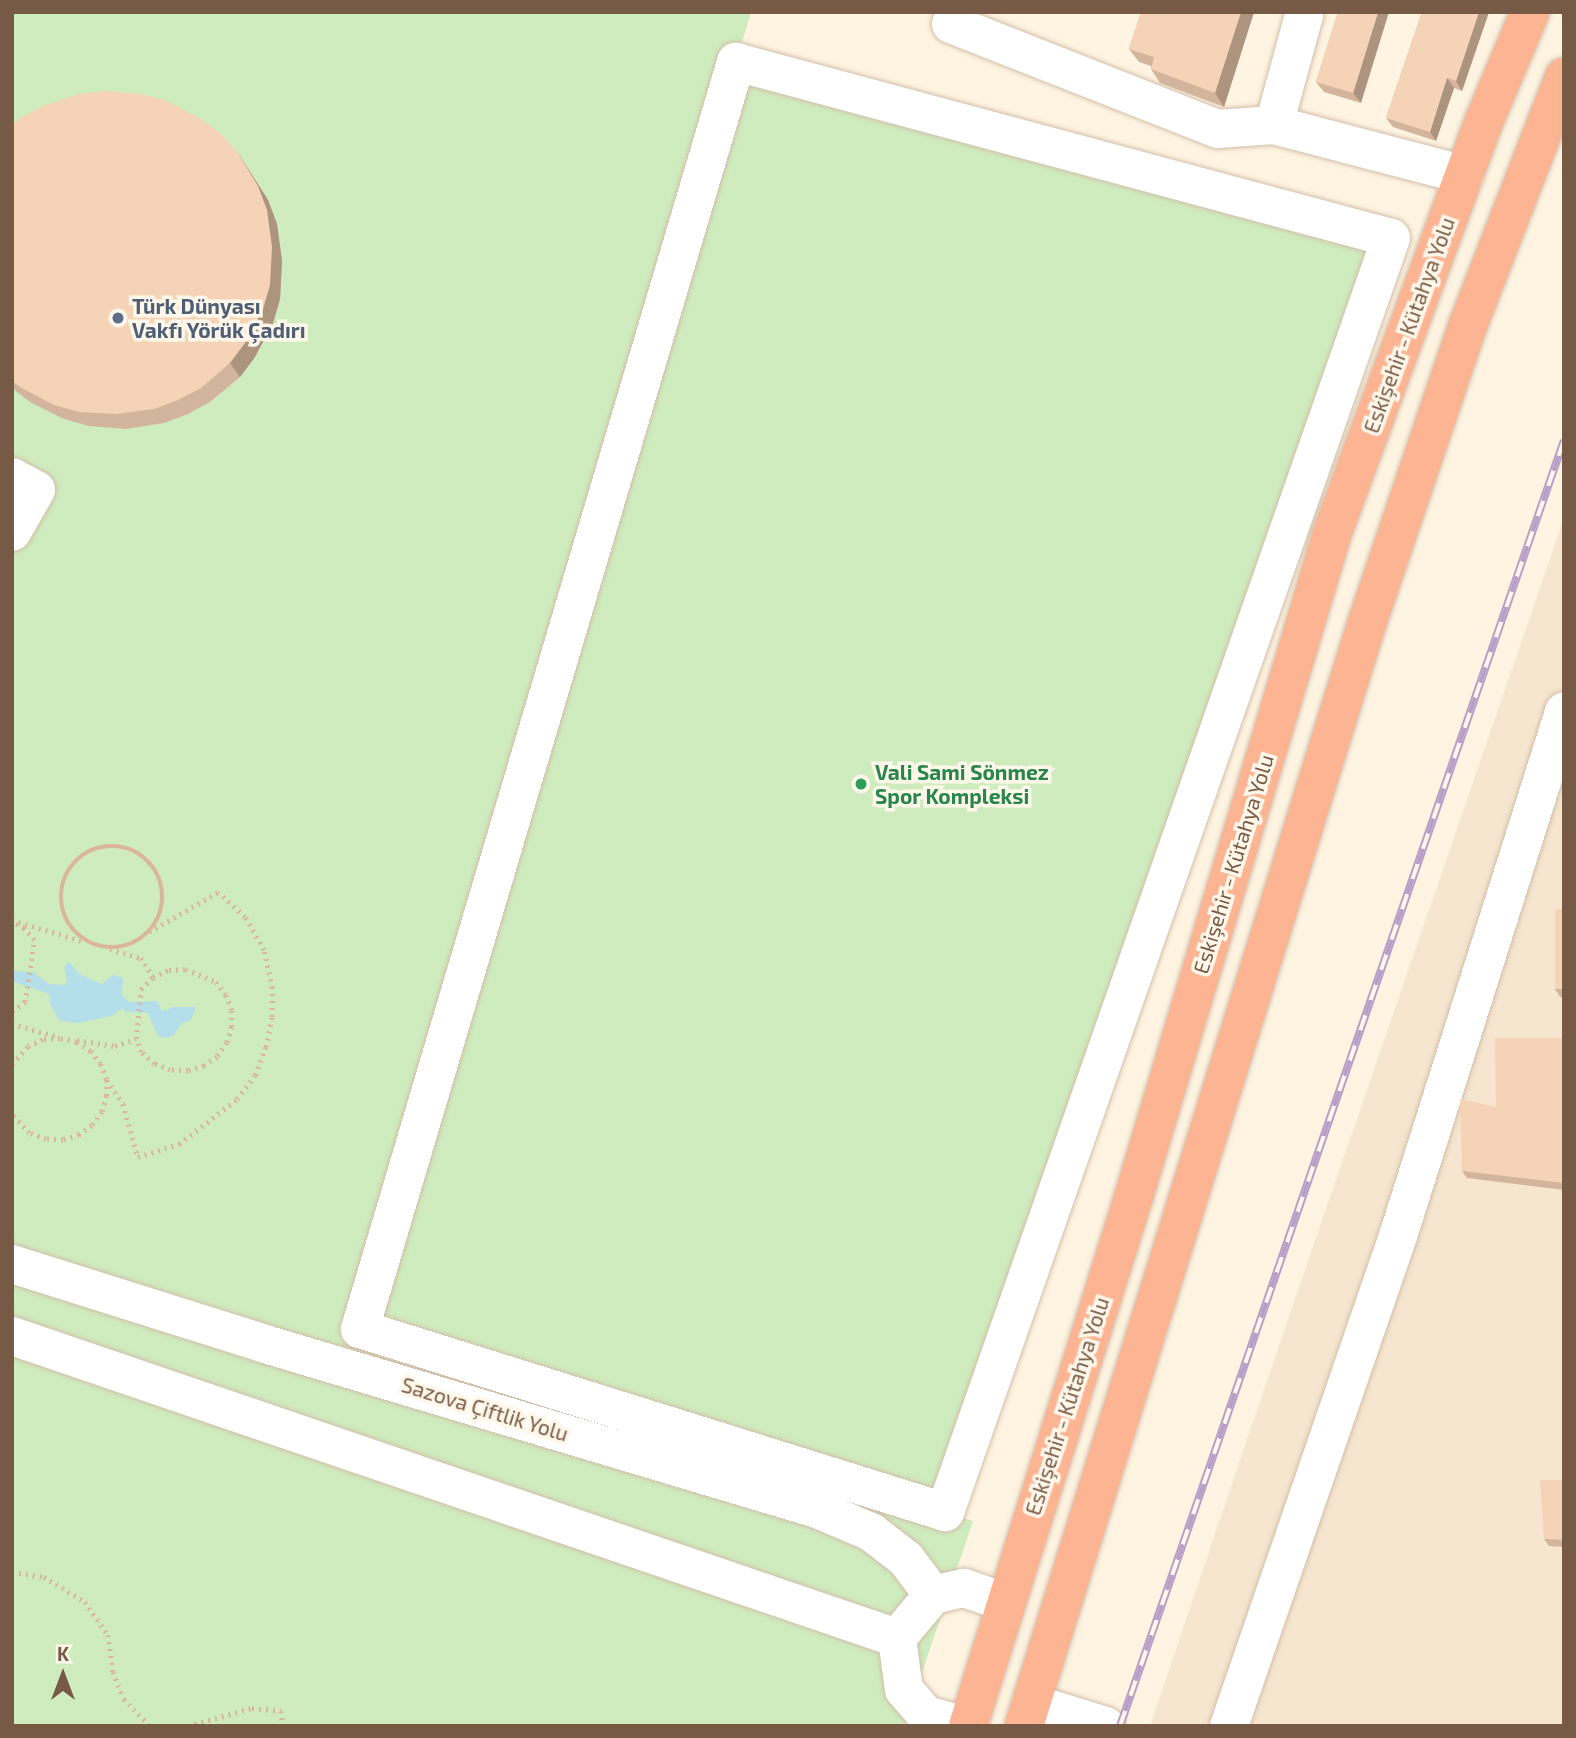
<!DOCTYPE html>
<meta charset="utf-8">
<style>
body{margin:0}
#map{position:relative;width:1576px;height:1738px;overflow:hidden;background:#fef4e1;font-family:"Exo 2",sans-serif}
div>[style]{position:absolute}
.residential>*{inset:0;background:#f6e6cf}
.green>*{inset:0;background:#cfecbe}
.water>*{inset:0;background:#b4dee9}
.path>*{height:4.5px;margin-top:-2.25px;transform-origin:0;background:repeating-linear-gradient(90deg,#dab69a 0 2px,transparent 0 7px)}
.path>.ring{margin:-2.25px;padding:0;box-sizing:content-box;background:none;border:4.5px solid #dab69a;border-radius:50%}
.roads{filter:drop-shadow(0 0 2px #d2beaa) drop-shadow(0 0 2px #d2beaa)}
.minor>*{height:38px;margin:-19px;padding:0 19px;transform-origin:19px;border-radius:19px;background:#fff}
.highway>*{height:38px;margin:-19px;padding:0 19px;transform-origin:19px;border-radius:19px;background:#fdb493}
.rail>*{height:8px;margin-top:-4px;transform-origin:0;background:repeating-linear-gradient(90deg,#fff7e9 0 16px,#b79fc8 0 32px);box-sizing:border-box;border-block:2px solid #b79fc8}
.wall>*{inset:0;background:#d3b59d}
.shaded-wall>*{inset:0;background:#ac947f}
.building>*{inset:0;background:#f5d3b6}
.dots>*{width:19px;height:19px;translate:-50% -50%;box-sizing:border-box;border:4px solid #fff7e9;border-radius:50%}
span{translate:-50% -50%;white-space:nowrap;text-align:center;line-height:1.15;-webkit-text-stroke:7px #fff7e9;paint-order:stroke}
.service-label{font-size:21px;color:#4e5e75;font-weight:700}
.left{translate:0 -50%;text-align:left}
.street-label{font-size:21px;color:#775a46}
.leisure-label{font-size:21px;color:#27864d;font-weight:700}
.frame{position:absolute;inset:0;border:14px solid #775a46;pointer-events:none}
.north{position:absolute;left:28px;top:1640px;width:70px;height:70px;-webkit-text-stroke:5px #fff7e9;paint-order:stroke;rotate:0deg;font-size:19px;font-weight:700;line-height:28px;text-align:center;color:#775a46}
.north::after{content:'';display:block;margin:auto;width:24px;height:32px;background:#775a46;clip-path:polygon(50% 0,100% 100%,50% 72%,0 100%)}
</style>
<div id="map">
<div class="residential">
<div style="clip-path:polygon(1564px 518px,1564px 1726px,1150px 1726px,1274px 1360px)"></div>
</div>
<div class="green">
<div style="clip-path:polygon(12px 12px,751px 12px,736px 62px,1391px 238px,946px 1512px,973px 1521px,904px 1726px,12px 1726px)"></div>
</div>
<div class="water">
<div style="clip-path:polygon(69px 962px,79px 974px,102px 984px,113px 975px,123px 978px,122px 995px,129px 1002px,157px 1001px,162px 1011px,174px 1007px,196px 1007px,191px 1020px,182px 1023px,174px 1035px,166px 1038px,158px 1036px,148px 1013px,126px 1012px,123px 1008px,111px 1016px,79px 1023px,67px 1022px,59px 1020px,50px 1004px,49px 994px,12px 981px,12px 971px,33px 972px,49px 984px,65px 985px,67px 981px,64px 967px)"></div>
</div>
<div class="path">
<div class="ring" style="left:61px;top:846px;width:97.5px;height:97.5px"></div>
<div style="left:12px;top:920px;width:76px;rotate:16.8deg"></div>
<div style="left:110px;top:949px;width:32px;rotate:16deg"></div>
<div style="left:141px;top:958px;width:22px;rotate:58deg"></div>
<div style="left:186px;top:969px;width:33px;rotate:23deg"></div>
<div style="left:216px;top:982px;width:16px;rotate:52deg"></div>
<div style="left:226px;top:995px;width:17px;rotate:69deg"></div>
<div style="left:232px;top:1011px;width:16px;rotate:90deg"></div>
<div style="left:232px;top:1027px;width:17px;rotate:107deg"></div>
<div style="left:227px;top:1043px;width:17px;rotate:126deg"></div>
<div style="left:217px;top:1057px;width:16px;rotate:145deg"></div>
<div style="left:204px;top:1066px;width:17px;rotate:163deg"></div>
<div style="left:188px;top:1071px;width:18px;rotate:-177deg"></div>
<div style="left:170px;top:1070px;width:17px;rotate:-159deg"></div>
<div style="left:154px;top:1064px;width:18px;rotate:-137deg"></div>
<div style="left:141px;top:1052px;width:14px;rotate:-111deg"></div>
<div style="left:136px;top:1039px;width:50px;rotate:-84.3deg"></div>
<div style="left:141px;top:989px;width:17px;rotate:-45deg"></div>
<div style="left:153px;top:977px;width:17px;rotate:-24deg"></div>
<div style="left:169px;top:970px;width:17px;rotate:-3deg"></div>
<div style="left:12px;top:1011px;width:16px;rotate:-35deg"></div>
<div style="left:25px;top:1002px;width:63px;rotate:-81.7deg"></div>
<div style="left:34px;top:940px;width:16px;rotate:-130deg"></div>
<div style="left:24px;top:928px;width:9px;rotate:-153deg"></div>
<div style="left:12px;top:1024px;width:49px;rotate:15.5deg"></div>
<div style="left:77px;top:1040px;width:38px;rotate:9deg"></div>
<div style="left:115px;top:1046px;width:22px;rotate:-18deg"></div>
<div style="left:12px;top:1064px;width:24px;rotate:-48deg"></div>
<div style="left:28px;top:1046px;width:17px;rotate:-24deg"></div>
<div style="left:44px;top:1039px;width:17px;rotate:-3deg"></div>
<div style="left:61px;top:1038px;width:16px;rotate:14deg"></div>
<div style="left:77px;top:1042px;width:17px;rotate:33deg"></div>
<div style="left:91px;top:1051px;width:16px;rotate:52deg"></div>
<div style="left:101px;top:1064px;width:17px;rotate:69deg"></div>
<div style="left:107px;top:1080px;width:16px;rotate:90deg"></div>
<div style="left:107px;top:1096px;width:17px;rotate:107deg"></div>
<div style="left:102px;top:1112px;width:17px;rotate:126deg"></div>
<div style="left:92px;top:1126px;width:16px;rotate:145deg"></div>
<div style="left:79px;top:1135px;width:17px;rotate:163deg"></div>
<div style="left:63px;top:1140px;width:17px;rotate:-177deg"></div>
<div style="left:46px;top:1139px;width:18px;rotate:-161deg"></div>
<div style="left:29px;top:1133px;width:25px;rotate:-132deg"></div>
<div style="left:107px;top:1080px;width:29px;rotate:56deg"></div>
<div style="left:123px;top:1104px;width:55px;rotate:74.2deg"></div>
<div style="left:138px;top:1157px;width:43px;rotate:-17.6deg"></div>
<div style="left:179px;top:1144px;width:73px;rotate:-37.8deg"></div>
<div style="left:237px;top:1099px;width:30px;rotate:-53deg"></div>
<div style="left:255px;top:1075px;width:30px;rotate:-69deg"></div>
<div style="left:266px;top:1047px;width:31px;rotate:-79deg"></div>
<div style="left:272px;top:1017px;width:29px;rotate:-90deg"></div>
<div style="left:272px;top:988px;width:39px;rotate:-102deg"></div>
<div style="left:264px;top:950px;width:38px;rotate:-120deg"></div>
<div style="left:245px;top:917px;width:36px;rotate:-138deg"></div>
<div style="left:218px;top:893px;width:81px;rotate:150.3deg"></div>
<div style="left:12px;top:1572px;width:32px;rotate:9deg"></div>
<div style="left:44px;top:1577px;width:48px;rotate:31.4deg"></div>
<div style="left:85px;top:1602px;width:40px;rotate:55.1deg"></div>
<div style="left:108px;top:1635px;width:37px;rotate:82deg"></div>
<div style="left:113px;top:1672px;width:29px;rotate:68deg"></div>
<div style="left:124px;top:1699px;width:37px;rotate:46deg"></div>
<div style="left:188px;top:1726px;width:66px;rotate:-15.7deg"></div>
<div style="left:252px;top:1708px;width:29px;rotate:6deg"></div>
<div style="left:281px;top:1711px;width:15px;rotate:82deg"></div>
</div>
<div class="roads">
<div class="minor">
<div style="left:951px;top:24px;width:287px;rotate:21.5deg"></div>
<div style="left:1218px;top:129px;width:56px;rotate:-4.1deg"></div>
<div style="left:1274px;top:125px;width:197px;rotate:14.7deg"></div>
<div style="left:736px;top:62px;width:678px;rotate:15.04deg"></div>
<div style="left:1391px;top:238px;width:1350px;rotate:109.29deg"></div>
<div style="left:945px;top:1512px;width:613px;rotate:-162.63deg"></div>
<div style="left:360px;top:1329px;width:1322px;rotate:-73.47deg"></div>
<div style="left:1274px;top:125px;width:117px;rotate:-74.7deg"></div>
<div style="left:12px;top:477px;width:27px;rotate:28deg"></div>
<div style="left:36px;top:490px;width:48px;rotate:119.7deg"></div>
<div style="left:12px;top:1264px;width:265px;rotate:17.5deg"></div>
<div style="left:265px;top:1344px;width:576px;rotate:16.64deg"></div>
<div style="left:817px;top:1509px;width:59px;rotate:23.1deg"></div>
<div style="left:871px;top:1532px;width:44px;rotate:37.6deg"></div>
<div style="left:906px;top:1559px;width:45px;rotate:53.1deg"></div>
<div style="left:12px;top:1336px;width:935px;rotate:18.84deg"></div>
<div style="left:1031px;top:1703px;width:78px;rotate:17deg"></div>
<div style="left:965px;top:1726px;width:41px;rotate:-164.2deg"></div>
<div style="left:926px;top:1715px;width:33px;rotate:-131deg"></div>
<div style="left:904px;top:1690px;width:52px;rotate:-97.7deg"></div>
<div style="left:897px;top:1638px;width:56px;rotate:-50.1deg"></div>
<div style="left:933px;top:1595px;width:32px;rotate:-13deg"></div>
<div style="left:964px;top:1588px;width:43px;rotate:18.9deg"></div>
<div style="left:1229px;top:1726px;width:521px;rotate:-70.97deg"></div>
<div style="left:1399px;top:1233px;width:547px;rotate:-72.43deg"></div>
</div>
<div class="highway">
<div style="left:968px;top:1726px;width:552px;rotate:-72.62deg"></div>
<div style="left:1133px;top:1199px;width:694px;rotate:-73.34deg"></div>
<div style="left:1332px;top:534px;width:442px;rotate:-69.8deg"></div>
<div style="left:1485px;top:119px;width:116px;rotate:-67.2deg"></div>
<div style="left:1024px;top:1726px;width:1155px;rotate:-72.73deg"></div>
<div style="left:1367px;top:623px;width:315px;rotate:-71.3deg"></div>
<div style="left:1468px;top:325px;width:266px;rotate:-68.8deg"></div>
</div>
</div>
<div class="rail">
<div style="left:1120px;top:1726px;width:1360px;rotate:-70.95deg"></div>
</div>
<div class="wall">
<div style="clip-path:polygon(1141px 12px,1254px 12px,1224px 107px,1160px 83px,1151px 69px,1151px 66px,1139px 62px,1129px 49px)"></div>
<div style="clip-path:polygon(1338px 12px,1361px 103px,1324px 92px,1316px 82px)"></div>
<div style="clip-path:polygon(1422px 12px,1489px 12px,1462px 91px,1454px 88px,1436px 141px,1393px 127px,1386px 118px)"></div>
<div style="clip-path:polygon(12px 125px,238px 153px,268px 200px,277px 224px,282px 261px,280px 299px,273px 323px,255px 357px,240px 377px,210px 402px,188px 414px,164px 423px,126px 429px,89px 426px,64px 419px,30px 402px,12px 388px)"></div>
<div style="clip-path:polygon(1564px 909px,1564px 997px,1560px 997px,1555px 989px)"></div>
<div style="clip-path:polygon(1564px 1038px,1564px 1190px,1467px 1178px,1462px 1171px,1496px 1107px)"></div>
<div style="clip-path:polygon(1564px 1480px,1564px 1547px,1549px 1546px,1544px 1539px)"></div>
</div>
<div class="shaded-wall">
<div style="clip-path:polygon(1241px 12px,1254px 12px,1224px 107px,1215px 93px)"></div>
<div style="clip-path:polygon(1378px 12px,1389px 12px,1361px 103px,1353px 93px)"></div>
<div style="clip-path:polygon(1479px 12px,1489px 12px,1462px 91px,1456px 81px)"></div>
<div style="clip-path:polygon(1447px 78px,1454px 88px,1436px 141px,1430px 132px)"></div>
<div style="clip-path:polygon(238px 153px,268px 200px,277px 224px,282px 261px,280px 299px,273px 323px,255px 357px,240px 377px,230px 363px)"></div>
</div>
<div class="building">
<div style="clip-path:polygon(1141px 12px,1241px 12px,1215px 93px,1151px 69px,1154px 57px,1129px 49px)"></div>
<div style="clip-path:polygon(1338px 12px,1378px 12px,1353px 93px,1316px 82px)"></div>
<div style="clip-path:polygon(1422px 12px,1479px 12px,1456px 81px,1447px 78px,1430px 132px,1386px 118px)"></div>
<div style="clip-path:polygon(104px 91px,142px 94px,167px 101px,201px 119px,221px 134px,238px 153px,258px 186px,267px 210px,272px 247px,270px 285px,263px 309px,245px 343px,230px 363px,201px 388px,178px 400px,154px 409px,116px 414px,79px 412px,54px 405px,20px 387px,12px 381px,12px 125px,20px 118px,43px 106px,79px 94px)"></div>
<div style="clip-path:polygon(1555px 909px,1564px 909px,1564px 989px,1555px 989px)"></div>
<div style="clip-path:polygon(1495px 1038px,1564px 1038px,1564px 1183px,1462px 1171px,1460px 1099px,1496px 1107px)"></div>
<div style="clip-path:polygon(1540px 1480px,1564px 1480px,1564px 1540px,1544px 1539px)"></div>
</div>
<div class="dots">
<div style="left:118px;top:318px;background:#5c6f8a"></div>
<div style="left:861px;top:784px;background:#2e9e5b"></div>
</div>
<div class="service-label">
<span class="left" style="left:132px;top:318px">Türk Dünyası<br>Vakfı Yörük Çadırı</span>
</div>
<div class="street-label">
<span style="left:1409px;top:325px;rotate:-70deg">Eskişehir - Kütahya Yolu</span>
<span style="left:1233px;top:864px;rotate:-73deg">Eskişehir - Kütahya Yolu</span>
<span style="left:1067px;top:1406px;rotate:-72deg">Eskişehir - Kütahya Yolu</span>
<span style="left:485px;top:1409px;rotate:17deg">Sazova Çiftlik Yolu</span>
</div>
<div class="leisure-label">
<span class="left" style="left:875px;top:784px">Vali Sami Sönmez<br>Spor Kompleksi</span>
</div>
<div class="frame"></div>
<div class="north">K</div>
</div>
